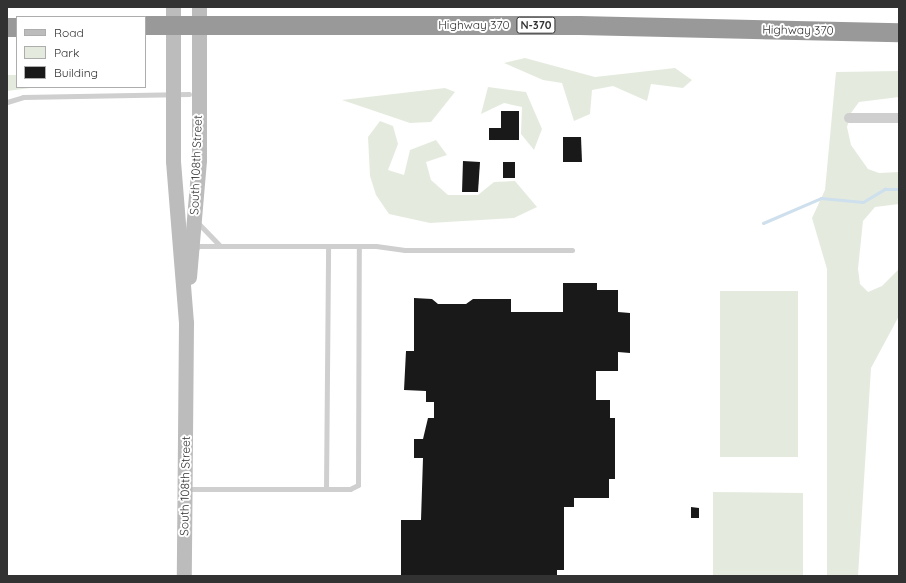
<!DOCTYPE html>
<style>
body{margin:0}
#map{position:relative;width:906px;height:583px;overflow:hidden;background:#fff;font-family:Quicksand,sans-serif}
div>[style]{position:absolute}
.green>*{inset:0;background:#e4ebde}
.stream>*{height:3px;margin:-1.5px;padding:0 1.5px;transform-origin:1.5px;border-radius:1.5px;background:#cedfed}
.building>*{inset:0;background:#191919}
.lane>*{height:5px;margin:-2.5px;padding:0 2.5px;transform-origin:2.5px;border-radius:2.5px;background:#cfcfcf}
.street>*{height:10px;margin:-5px;padding:0 5px;transform-origin:5px;border-radius:5px;background:#cfcfcf}
.secondary>*{height:15px;margin:-7.5px;padding:0 7.5px;transform-origin:7.5px;border-radius:7.5px;background:#bcbcbc}
.highway>*{height:19px;margin:-9.5px;padding:0 9.5px;transform-origin:9.5px;border-radius:9.5px;background:#999}
span{translate:-50% -50%;white-space:nowrap;text-align:center;line-height:1.15;-webkit-text-stroke:4px #fff;paint-order:stroke}
.shield-label span{padding:1px 3px;background:#fff;border:1px solid;border-radius:3px;-webkit-text-stroke-width:0}
.shield-label{font-size:11px;color:#323232;font-weight:700}
.street-label{font-size:12px;color:#323232}
.frame{position:absolute;inset:0;border:8px solid #323232;pointer-events:none}
.legend{position:absolute;left:16px;top:16px;width:130px;height:72px;box-sizing:border-box;background:#fff;border:1px solid #adadad;margin:0;padding:5px 7px;list-style:none;font-size:12px;color:#323232}
.legend li{display:flex;align-items:center;gap:8px;height:20px}
.legend b{width:20px;border:1px solid #adadad}
</style>
<div id="map">
<div class="green">
<div style="clip-path:polygon(525px 58px,595px 77px,675px 68px,692px 80px,683px 88px,651px 84px,647px 101px,613px 86px,592px 90px,590px 114px,574px 121px,562px 83px,543px 80px,504px 63px)"></div>
<div style="clip-path:polygon(899px 71px,899px 97px,859px 102px,851px 113px,847px 127px,851px 145px,868px 169px,879px 173px,899px 172px,899px 204px,875px 207px,863px 221px,858px 269px,860px 284px,868px 292px,882px 286px,899px 269px,899px 316px,871px 368px,858px 576px,827px 576px,827px 269px,812px 218px,825px 190px,836px 72px)"></div>
<div style="clip-path:polygon(7px 75px,17px 75px,17px 87px,38px 87px,7px 91px)"></div>
<div style="clip-path:polygon(488px 87px,526px 92px,542px 129px,534px 150px,521px 134px,522px 107px,504px 103px,481px 114px)"></div>
<div style="clip-path:polygon(445px 88px,455px 92px,431px 122px,410px 123px,342px 100px)"></div>
<div style="clip-path:polygon(380px 121px,393px 126px,398px 144px,388px 170px,404px 175px,410px 150px,436px 140px,447px 155px,426px 162px,431px 180px,448px 195px,478px 195px,494px 182px,515px 181px,537px 207px,514px 218px,430px 223px,389px 214px,376px 195px,370px 176px,368px 137px)"></div>
<div style="clip-path:polygon(720px 291px,798px 291px,798px 457px,720px 457px)"></div>
<div style="clip-path:polygon(713px 492px,803px 493px,803px 576px,713px 576px)"></div>
</div>
<div class="stream">
<div style="left:763px;top:223px;width:63px;rotate:-23.3deg"></div>
<div style="left:821px;top:198px;width:42px;rotate:5.4deg"></div>
<div style="left:863px;top:202px;width:26px;rotate:-31deg"></div>
<div style="left:885px;top:189px;width:14px"></div>
</div>
<div class="building">
<div style="clip-path:polygon(501px 111px,519px 111px,519px 140px,489px 140px,489px 128px,501px 128px)"></div>
<div style="clip-path:polygon(563px 137px,581px 137px,582px 162px,563px 162px)"></div>
<div style="clip-path:polygon(463px 161px,480px 162px,478px 192px,462px 192px)"></div>
<div style="clip-path:polygon(503px 162px,515px 162px,515px 178px,503px 178px)"></div>
<div style="clip-path:polygon(563px 283px,597px 283px,597px 290px,618px 290px,618px 312px,630px 313px,630px 353px,618px 352px,618px 371px,596px 371px,596px 400px,610px 400px,610px 418px,615px 418px,615px 479px,609px 479px,609px 498px,574px 498px,574px 507px,564px 507px,564px 570px,557px 570px,557px 576px,401px 576px,401px 520px,421px 520px,423px 458px,414px 458px,414px 439px,423px 439px,428px 418px,434px 418px,434px 402px,426px 402px,426px 391px,404px 390px,406px 351px,414px 351px,414px 298px,432px 299px,438px 304px,466px 304px,473px 299px,511px 299px,511px 312px,563px 312px)"></div>
<div style="clip-path:polygon(691px 507px,699px 508px,699px 518px,691px 518px)"></div>
</div>
<div class="lane">
<div style="left:7px;top:102px;width:17px;rotate:-17deg"></div>
<div style="left:23px;top:97px;width:166px;rotate:-1deg"></div>
<div style="left:198px;top:223px;width:30px;rotate:46deg"></div>
<div style="left:195px;top:249px;width:5px;rotate:-37deg"></div>
<div style="left:199px;top:246px;width:177px"></div>
<div style="left:376px;top:246px;width:29px;rotate:8deg"></div>
<div style="left:405px;top:250px;width:167px"></div>
<div style="left:186px;top:489px;width:164px"></div>
<div style="left:350px;top:489px;width:9px;rotate:-27deg"></div>
<div style="left:358px;top:485px;width:239px;rotate:-89.8deg"></div>
<div style="left:326px;top:489px;width:243px;rotate:-89.5deg"></div>
</div>
<div class="street">
<div style="left:849px;top:118px;width:50px"></div>
</div>
<div class="secondary">
<div style="left:173px;top:7px;width:154px;rotate:90deg"></div>
<div style="left:173px;top:161px;width:163px;rotate:85.4deg"></div>
<div style="left:186px;top:323px;width:253px;rotate:90.5deg"></div>
<div style="left:189px;top:277px;width:117px;rotate:-85.1deg"></div>
<div style="left:199px;top:160px;width:153px;rotate:-90deg"></div>
</div>
<div class="highway">
<div style="left:145px;top:25px;width:434px"></div>
<div style="left:579px;top:25px;width:320px;rotate:1.3deg"></div>
<div style="left:7px;top:27px;width:10px"></div>
</div>
<div class="shield-label">
<span style="left:536px;top:25px">N-370</span>
</div>
<div class="street-label">
<span style="left:474px;top:25px">Highway 370</span>
<span style="left:798px;top:30px;rotate:1deg">Highway 370</span>
<span style="left:196px;top:165px;rotate:-88deg">South 108th Street</span>
<span style="left:185px;top:486px;rotate:-89deg">South 108th Street</span>
</div>
<div class="frame"></div>
<ul class="legend">
<li><b style="height:5px;background:#bcbcbc"></b>Road</li>
<li><b style="height:11px;background:#e4ebde"></b>Park</li>
<li><b style="height:11px;background:#191919"></b>Building</li>
</ul>
</div>
